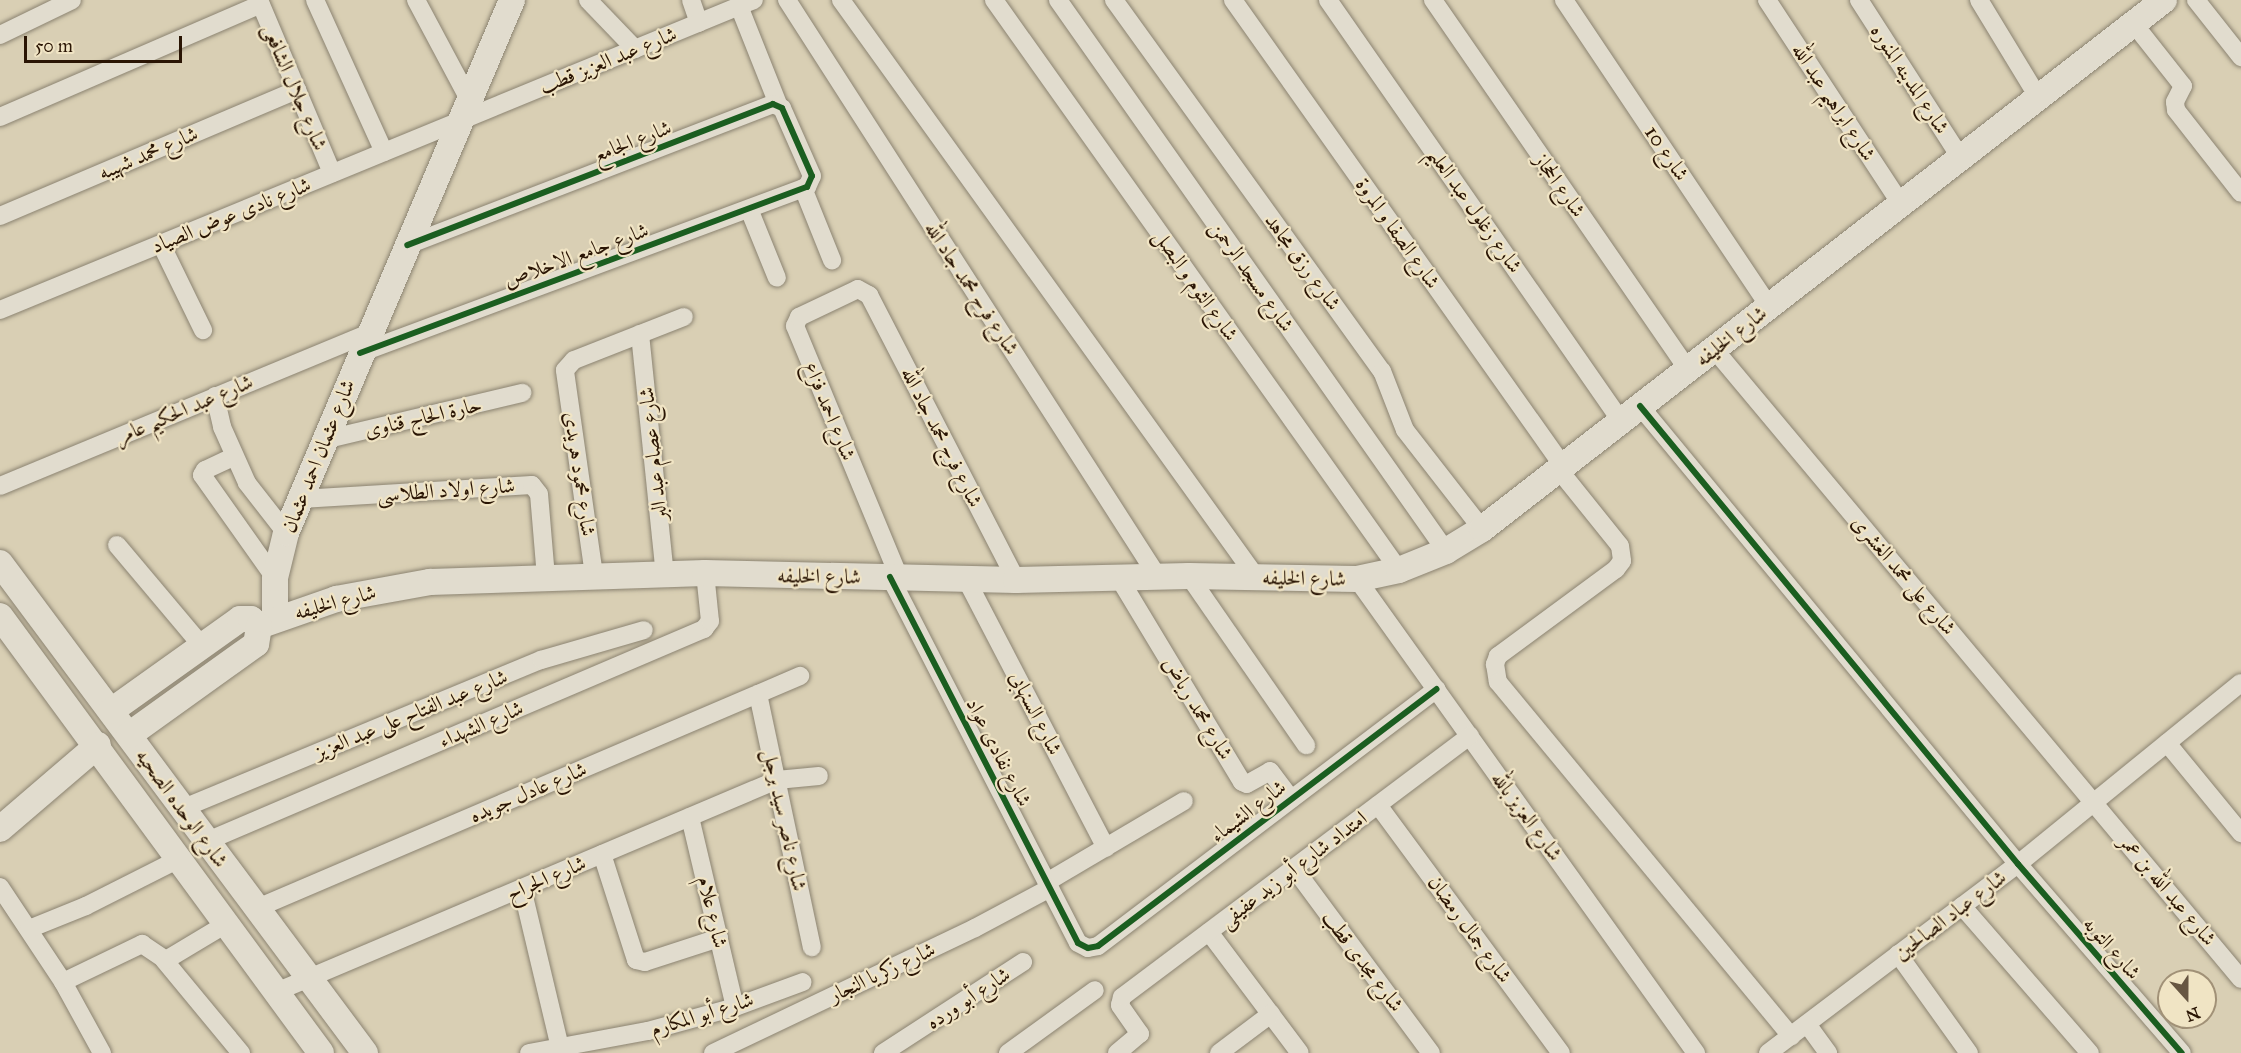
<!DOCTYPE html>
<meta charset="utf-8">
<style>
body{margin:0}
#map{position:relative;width:2241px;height:1053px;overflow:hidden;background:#d9cfb4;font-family:"IM FELL Great Primer",Amiri,serif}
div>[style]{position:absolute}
.roads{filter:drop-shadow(0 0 2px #8b8371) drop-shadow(0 0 2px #8b8371)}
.street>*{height:18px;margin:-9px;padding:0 9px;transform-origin:9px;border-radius:9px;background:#e1dcce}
.secondary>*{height:26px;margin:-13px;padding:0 13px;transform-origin:13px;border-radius:13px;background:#e1dcce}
.cycleway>*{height:6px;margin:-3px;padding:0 3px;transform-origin:3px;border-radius:3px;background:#1b5e20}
span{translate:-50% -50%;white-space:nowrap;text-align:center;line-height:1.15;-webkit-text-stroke:4.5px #f0e4c4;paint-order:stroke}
.street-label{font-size:21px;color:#2a1504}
.north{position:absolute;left:2157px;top:969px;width:60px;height:60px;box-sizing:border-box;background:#f0e4c4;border:2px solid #a19177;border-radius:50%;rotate:159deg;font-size:16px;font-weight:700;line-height:24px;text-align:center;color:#2a1504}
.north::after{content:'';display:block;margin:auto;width:21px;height:27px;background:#675642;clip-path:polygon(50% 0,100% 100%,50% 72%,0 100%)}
.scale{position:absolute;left:24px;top:36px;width:158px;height:27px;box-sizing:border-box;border:3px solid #2a1504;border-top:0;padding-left:8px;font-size:18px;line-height:21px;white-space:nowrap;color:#2a1504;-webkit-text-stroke:4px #f0e4c4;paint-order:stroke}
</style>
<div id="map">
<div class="roads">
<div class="street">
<div style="left:259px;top:0;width:188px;rotate:67.1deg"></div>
<div style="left:315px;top:0;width:167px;rotate:65.6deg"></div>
<div style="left:416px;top:0;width:115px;rotate:61.9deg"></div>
<div style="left:588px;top:0;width:68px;rotate:46.2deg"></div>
<div style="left:691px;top:0;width:24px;rotate:71deg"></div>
<div style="left:787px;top:0;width:686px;rotate:57.26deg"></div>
<div style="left:841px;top:0;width:711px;rotate:54.27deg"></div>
<div style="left:994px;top:0;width:699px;rotate:54.61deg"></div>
<div style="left:1058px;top:0;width:674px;rotate:54.85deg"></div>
<div style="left:1114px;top:0;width:458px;rotate:54.2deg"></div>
<div style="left:1382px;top:371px;width:63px;rotate:68.7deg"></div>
<div style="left:1405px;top:430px;width:125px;rotate:52.1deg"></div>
<div style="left:1233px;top:0;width:571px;rotate:54.7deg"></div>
<div style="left:1328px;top:0;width:513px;rotate:55.16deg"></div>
<div style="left:1433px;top:0;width:449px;rotate:55.4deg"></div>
<div style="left:1564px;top:0;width:368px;rotate:56.2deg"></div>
<div style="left:1767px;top:0;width:244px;rotate:56.7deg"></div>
<div style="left:1859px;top:0;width:188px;rotate:57.2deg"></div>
<div style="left:1979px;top:0;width:114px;rotate:58.7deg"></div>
<div style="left:2196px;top:0;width:73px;rotate:51.7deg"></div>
<div style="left:739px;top:6px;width:105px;rotate:68.3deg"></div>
<div style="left:2134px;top:24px;width:79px;rotate:51.7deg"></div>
<div style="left:2183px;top:86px;width:18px;rotate:117deg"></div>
<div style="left:2175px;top:102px;width:8px;rotate:83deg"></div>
<div style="left:2176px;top:110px;width:105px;rotate:51.9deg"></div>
<div style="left:0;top:35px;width:80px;rotate:-25.9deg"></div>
<div style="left:0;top:117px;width:284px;rotate:-23.4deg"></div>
<div style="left:803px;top:188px;width:78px;rotate:68.1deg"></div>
<div style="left:749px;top:209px;width:74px;rotate:67.9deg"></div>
<div style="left:0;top:216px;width:323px;rotate:-23deg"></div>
<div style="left:161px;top:244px;width:96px;rotate:64deg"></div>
<div style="left:0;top:310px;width:815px;rotate:-22.35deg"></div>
<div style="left:640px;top:334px;width:241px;rotate:84.1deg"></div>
<div style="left:1714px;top:349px;width:821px;rotate:50.09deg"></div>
<div style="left:360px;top:353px;width:477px;rotate:-20.4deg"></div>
<div style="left:807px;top:187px;width:12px;rotate:-66deg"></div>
<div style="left:812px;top:176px;width:74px;rotate:-113.8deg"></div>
<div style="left:782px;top:108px;width:10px;rotate:-156deg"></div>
<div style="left:773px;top:104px;width:392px;rotate:158.9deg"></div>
<div style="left:215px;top:396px;width:32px;rotate:77deg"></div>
<div style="left:222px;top:427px;width:61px;rotate:65.9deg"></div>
<div style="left:247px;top:483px;width:63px;rotate:52deg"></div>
<div style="left:1640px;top:406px;width:594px;rotate:50.47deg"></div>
<div style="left:2018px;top:864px;width:250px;rotate:49.1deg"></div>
<div style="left:324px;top:440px;width:204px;rotate:-13.4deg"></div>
<div style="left:233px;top:457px;width:31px;rotate:155deg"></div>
<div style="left:205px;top:470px;width:6px;rotate:121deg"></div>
<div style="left:202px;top:475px;width:126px;rotate:54.7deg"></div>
<div style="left:1559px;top:470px;width:97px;rotate:51.2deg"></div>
<div style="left:1620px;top:546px;width:15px;rotate:82deg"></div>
<div style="left:1622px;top:561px;width:10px;rotate:127deg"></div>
<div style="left:1616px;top:569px;width:147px;rotate:143.6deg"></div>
<div style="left:1498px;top:656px;width:9px;rotate:111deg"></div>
<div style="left:1495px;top:664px;width:18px;rotate:81deg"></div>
<div style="left:1498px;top:682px;width:460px;rotate:50.4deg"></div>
<div style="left:0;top:486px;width:399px;rotate:-22.5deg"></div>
<div style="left:301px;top:499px;width:231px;rotate:-3.5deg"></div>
<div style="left:532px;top:485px;width:11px;rotate:52deg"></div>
<div style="left:539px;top:494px;width:83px;rotate:85.2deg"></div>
<div style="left:117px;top:545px;width:132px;rotate:49.9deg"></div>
<div style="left:594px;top:575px;width:207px;rotate:-98.1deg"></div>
<div style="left:565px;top:370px;width:13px;rotate:-48deg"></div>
<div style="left:574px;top:360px;width:118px;rotate:-21.4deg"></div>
<div style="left:1189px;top:576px;width:206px;rotate:55.3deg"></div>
<div style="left:890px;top:577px;width:411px;rotate:62.8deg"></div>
<div style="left:1078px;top:943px;width:11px;rotate:27deg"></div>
<div style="left:1088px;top:948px;width:10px;rotate:-11deg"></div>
<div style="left:1098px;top:946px;width:425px;rotate:-37.2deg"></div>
<div style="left:899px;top:577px;width:272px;rotate:-112.5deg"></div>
<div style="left:795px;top:326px;width:10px;rotate:-66deg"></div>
<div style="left:799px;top:317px;width:65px;rotate:-25.4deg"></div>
<div style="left:858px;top:289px;width:13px;rotate:29deg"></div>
<div style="left:869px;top:295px;width:321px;rotate:62.7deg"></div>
<div style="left:1119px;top:578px;width:238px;rotate:58.9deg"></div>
<div style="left:1242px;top:782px;width:5px;rotate:22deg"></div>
<div style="left:1247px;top:784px;width:26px;rotate:-29deg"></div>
<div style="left:1270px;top:771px;width:35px;rotate:53deg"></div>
<div style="left:966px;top:579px;width:303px;rotate:62.5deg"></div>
<div style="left:1357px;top:579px;width:583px;rotate:54.43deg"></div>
<div style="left:758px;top:694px;width:259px;rotate:78deg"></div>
<div style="left:2167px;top:743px;width:117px;rotate:50.6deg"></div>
<div style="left:1378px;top:805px;width:308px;rotate:53.6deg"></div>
<div style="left:181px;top:809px;width:390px;rotate:-22.5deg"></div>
<div style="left:541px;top:660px;width:107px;rotate:-16.2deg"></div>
<div style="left:690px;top:817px;width:195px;rotate:76.7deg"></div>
<div style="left:205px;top:842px;width:543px;rotate:-23.12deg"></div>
<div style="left:704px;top:629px;width:10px;rotate:-53deg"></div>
<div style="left:710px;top:621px;width:48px;rotate:-95.9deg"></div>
<div style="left:602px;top:854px;width:111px;rotate:72.2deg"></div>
<div style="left:636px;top:960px;width:9px;rotate:13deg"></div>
<div style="left:645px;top:962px;width:78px;rotate:-18deg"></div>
<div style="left:1294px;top:868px;width:230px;rotate:53.5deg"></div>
<div style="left:1047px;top:882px;width:159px;rotate:-30.6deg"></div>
<div style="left:0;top:887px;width:114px;rotate:56.4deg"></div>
<div style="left:63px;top:982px;width:81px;rotate:61.2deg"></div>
<div style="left:522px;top:888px;width:164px;rotate:76.6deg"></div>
<div style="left:1962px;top:906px;width:195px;rotate:49deg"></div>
<div style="left:255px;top:909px;width:593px;rotate:-23.15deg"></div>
<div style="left:29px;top:929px;width:61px;rotate:-22deg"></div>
<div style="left:86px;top:906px;width:104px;rotate:-26.8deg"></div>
<div style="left:1209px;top:932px;width:151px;rotate:53.1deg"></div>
<div style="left:1898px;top:954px;width:122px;rotate:54.4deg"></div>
<div style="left:164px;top:960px;width:121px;rotate:50.4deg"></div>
<div style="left:63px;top:982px;width:88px;rotate:-25.7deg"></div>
<div style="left:142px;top:944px;width:29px;rotate:34deg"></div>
<div style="left:166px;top:960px;width:70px;rotate:-31deg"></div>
<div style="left:276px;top:992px;width:544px;rotate:-22.94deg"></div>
<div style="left:777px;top:780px;width:42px;rotate:-5.4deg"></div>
<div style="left:1807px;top:1024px;width:36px;rotate:54deg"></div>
<div style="left:529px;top:1053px;width:121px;rotate:-10.5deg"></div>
<div style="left:648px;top:1031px;width:90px;rotate:-15.4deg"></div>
<div style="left:735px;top:1007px;width:72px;rotate:-20.2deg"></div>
<div style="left:713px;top:1053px;width:290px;rotate:-25.5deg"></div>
<div style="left:975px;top:928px;width:85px;rotate:-28.1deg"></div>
<div style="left:883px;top:1053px;width:167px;rotate:-33deg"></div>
<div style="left:1008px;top:1053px;width:107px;rotate:-35.9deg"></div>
<div style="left:1117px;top:1053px;width:30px;rotate:-40deg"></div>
<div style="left:1140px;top:1034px;width:35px;rotate:-125deg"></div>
<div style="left:1120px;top:1005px;width:8px;rotate:-76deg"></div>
<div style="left:1122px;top:997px;width:435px;rotate:-36.9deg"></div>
<div style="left:1219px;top:1053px;width:65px;rotate:-36.9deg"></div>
<div style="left:1768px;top:1053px;width:313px;rotate:-37.1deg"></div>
<div style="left:2018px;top:864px;width:287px;rotate:-39.1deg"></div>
</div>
<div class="secondary">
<div style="left:0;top:563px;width:611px;rotate:53.32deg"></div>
<div style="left:0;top:616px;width:542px;rotate:53.7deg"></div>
<div style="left:275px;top:619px;width:41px;rotate:-90deg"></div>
<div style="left:275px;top:578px;width:46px;rotate:-76.3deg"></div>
<div style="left:286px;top:533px;width:579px;rotate:-67.02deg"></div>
<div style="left:259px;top:626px;width:82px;rotate:-19.3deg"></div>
<div style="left:336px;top:599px;width:96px;rotate:-10.3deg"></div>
<div style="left:430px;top:582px;width:275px;rotate:-1.9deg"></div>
<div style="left:705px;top:573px;width:311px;rotate:1.3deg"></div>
<div style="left:1016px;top:580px;width:173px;rotate:-1.3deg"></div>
<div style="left:1189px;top:576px;width:168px;rotate:1deg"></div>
<div style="left:1357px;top:579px;width:43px;rotate:-12.1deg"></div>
<div style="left:1399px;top:570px;width:51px;rotate:-22deg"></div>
<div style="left:1446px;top:551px;width:42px;rotate:-31.4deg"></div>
<div style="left:1482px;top:529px;width:863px;rotate:-37.8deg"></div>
<div style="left:111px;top:711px;width:158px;rotate:-35.5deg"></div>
<div style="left:240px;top:619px;width:11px"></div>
<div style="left:251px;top:619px;width:11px;rotate:41deg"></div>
<div style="left:259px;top:626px;width:18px;rotate:99deg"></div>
<div style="left:256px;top:644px;width:156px;rotate:144.4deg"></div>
<div style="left:0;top:829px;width:129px;rotate:-40.6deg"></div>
</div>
</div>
<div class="cycleway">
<div style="left:360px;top:353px;width:477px;rotate:-20.4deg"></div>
<div style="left:807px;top:187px;width:12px;rotate:-66deg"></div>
<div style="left:812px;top:176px;width:74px;rotate:-113.8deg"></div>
<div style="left:782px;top:108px;width:10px;rotate:-156deg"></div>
<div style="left:773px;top:104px;width:392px;rotate:158.9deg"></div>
<div style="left:1640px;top:406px;width:594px;rotate:50.47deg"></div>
<div style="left:2018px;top:864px;width:250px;rotate:49.1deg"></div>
<div style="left:890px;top:577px;width:411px;rotate:62.8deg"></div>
<div style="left:1078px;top:943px;width:11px;rotate:27deg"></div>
<div style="left:1088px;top:948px;width:10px;rotate:-11deg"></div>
<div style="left:1098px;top:946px;width:425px;rotate:-37.2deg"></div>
</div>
<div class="street-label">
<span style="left:608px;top:60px;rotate:-22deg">شارع عبد العزيز قطب</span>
<span style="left:1910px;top:79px;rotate:57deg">شارع المدينه المنوره</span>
<span style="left:295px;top:87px;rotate:67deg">شارع جلال الشافعى</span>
<span style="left:1834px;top:102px;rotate:57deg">شارع ابراهيم عبد الله</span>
<span style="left:632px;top:141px;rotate:-21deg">شارع الجامع</span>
<span style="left:148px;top:153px;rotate:-23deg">شارع محمد شهيبه</span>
<span style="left:1667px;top:153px;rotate:56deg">شارع 10</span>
<span style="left:1560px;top:185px;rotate:55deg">شارع الحجاز</span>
<span style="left:1475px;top:210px;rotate:55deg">شارع زغلول عبد العليم</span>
<span style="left:231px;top:215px;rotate:-22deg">شارع نادى عوض الصياد</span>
<span style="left:1398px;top:233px;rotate:55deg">شارع الصفا و المروة</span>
<span style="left:576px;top:255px;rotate:-20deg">شارع جامع الاخلاص</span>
<span style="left:1303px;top:262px;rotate:54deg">شارع رزق مجاهد</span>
<span style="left:1252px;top:276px;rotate:55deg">شارع مسجد الرحمن</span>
<span style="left:1196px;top:285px;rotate:55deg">شارع الثوم و البصل</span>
<span style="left:972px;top:288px;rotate:57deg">شارع فرح محمد جاد الله</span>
<span style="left:1731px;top:336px;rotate:-38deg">شارع الخليفه</span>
<span style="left:184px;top:409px;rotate:-23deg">شارع عبد الحكيم عامر</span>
<span style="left:830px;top:411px;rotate:68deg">شارع احمد فزاع</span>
<span style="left:423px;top:417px;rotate:-13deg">حارة الحاج قناوى</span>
<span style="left:942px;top:437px;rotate:63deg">شارع فرج محمد جاد الله</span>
<span style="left:653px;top:454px;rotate:-96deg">شارع عصام عبد البر</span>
<span style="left:318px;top:456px;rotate:-68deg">شارع عثمان احمد عثمان</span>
<span style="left:580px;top:474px;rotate:82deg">شارع محمود هريدى</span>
<span style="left:446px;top:490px;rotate:-4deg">شارع اولاد الطلاسى</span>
<span style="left:1904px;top:575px;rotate:50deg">شارع على محمد الغشرى</span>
<span style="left:819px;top:576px;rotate:1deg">شارع الخليفه</span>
<span style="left:1304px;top:578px;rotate:1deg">شارع الخليفه</span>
<span style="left:335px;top:602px;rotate:-15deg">شارع الخليفه</span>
<span style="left:1198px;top:708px;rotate:59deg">شارع محمد رياض</span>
<span style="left:1036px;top:713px;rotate:63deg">شارع السنهابى</span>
<span style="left:411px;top:714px;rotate:-22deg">شارع عبد الفتاح على عبد العزيز</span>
<span style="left:481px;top:724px;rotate:-23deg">شارع الشهداء</span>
<span style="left:999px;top:752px;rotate:63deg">شارع نفادى عواد</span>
<span style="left:528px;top:792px;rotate:-23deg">شارع عادل جويده</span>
<span style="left:182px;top:808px;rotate:54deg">شارع الوحده الصحيه</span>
<span style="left:1248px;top:811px;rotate:-37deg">شارع الشيماء</span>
<span style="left:1527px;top:816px;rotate:54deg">شارع العزيز بالله</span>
<span style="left:785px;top:820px;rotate:78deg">شارع ناصر سيد برجل</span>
<span style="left:1293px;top:869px;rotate:-37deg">امتداد شارع أبو زيد عفيفى</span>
<span style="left:546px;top:878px;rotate:-23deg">شارع الجراح</span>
<span style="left:2168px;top:890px;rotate:50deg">شارع عبد الله بن عمر</span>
<span style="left:713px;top:912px;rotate:77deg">شارع علام</span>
<span style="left:1950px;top:915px;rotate:-37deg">شارع عباد الصالحين</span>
<span style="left:1470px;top:929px;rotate:54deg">شارع جمال رمضان</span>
<span style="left:2112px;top:948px;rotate:49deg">شارع التوبه</span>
<span style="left:1363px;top:961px;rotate:53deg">شارع مجدى قطب</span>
<span style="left:882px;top:972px;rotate:-25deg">شارع زكريا النجار</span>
<span style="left:968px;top:998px;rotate:-33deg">شارع أبو ورده</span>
<span style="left:702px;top:1014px;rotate:-17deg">شارع أبو المكارم</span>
</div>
<div class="north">N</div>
<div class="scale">50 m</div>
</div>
